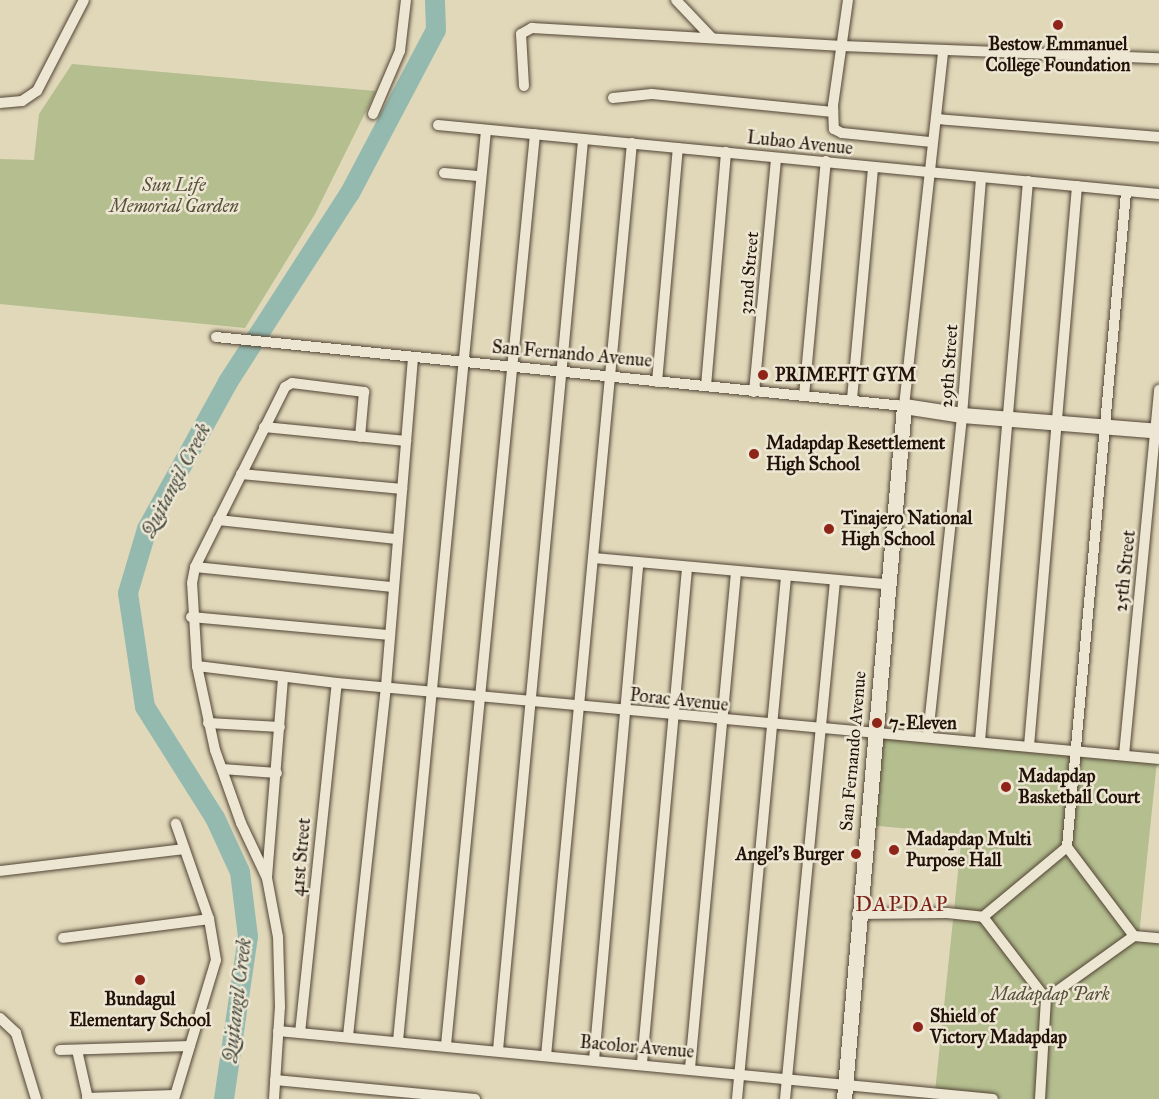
<!DOCTYPE html>
<style>
body{margin:0}
#map{position:relative;width:1159px;height:1099px;overflow:hidden;background:#e1d8ba;font-family:"IM FELL Great Primer",serif}
div>[style]{position:absolute}
.green>*{inset:0;background:#b4be8f}
.river>*{height:20px;margin:-10px;padding:0 10px;transform-origin:10px;border-radius:10px;background:#94bab0}
.roads{filter:drop-shadow(0 0 2px #524435) drop-shadow(0 0 2px #524435)}
.street>*{height:10px;margin:-5px;padding:0 5px;transform-origin:5px;border-radius:5px;background:#ece6d2}
.secondary>*{height:15px;margin:-7.5px;padding:0 7.5px;transform-origin:7.5px;border-radius:7.5px;background:#ece6d2}
.dots>*{width:16px;height:16px;translate:-50% -50%;box-sizing:border-box;border:3px solid #ece6d2;border-radius:50%}
span{translate:-50% -50%;white-space:nowrap;text-align:center;line-height:1.15;-webkit-text-stroke:5px #ece6d2;paint-order:stroke}
.poi-label{font-size:18px;color:#231209;font-weight:700}
.left{translate:0 -50%;text-align:left}
.right{translate:-100% -50%;text-align:right}
.street-label{font-size:18px;color:#231209}
.park-label{font-size:18px;color:#564e38;font-style:italic}
.water-label{font-size:20px;color:#4b4d43;font-style:italic}
.quarter-label{font-size:21px;color:#7a1f14;letter-spacing:1.5px}
</style>
<div id="map">
<div class="green">
<div style="clip-path:polygon(72px 64px,376px 91px,315px 214px,245px 328px,0 304px,0 159px,34px 160px,39px 114px)"></div>
<div style="clip-path:polygon(878px 733px,1157px 761px,1139px 936px,1159px 938px,1159px 1099px,1004px 1099px,935px 1092px,962px 834px,869px 825px)"></div>
</div>
<div class="river">
<div style="left:224px;top:1099px;width:164px;rotate:-81.6deg"></div>
<div style="left:248px;top:937px;width:65px;rotate:-97deg"></div>
<div style="left:240px;top:872px;width:60px;rotate:-114.8deg"></div>
<div style="left:215px;top:818px;width:131px;rotate:-122.2deg"></div>
<div style="left:145px;top:707px;width:115px;rotate:-98.5deg"></div>
<div style="left:128px;top:593px;width:67px;rotate:-73.5deg"></div>
<div style="left:147px;top:529px;width:168px;rotate:-61.1deg"></div>
<div style="left:228px;top:382px;width:225px;rotate:-57.2deg"></div>
<div style="left:350px;top:193px;width:184px;rotate:-62.2deg"></div>
<div style="left:436px;top:30px;width:30px;rotate:-92deg"></div>
</div>
<div class="roads">
<div class="street">
<div style="left:676px;top:0;width:52px;rotate:46.5deg"></div>
<div style="left:848px;top:0;width:106px;rotate:98.1deg"></div>
<div style="left:833px;top:105px;width:24px;rotate:88deg"></div>
<div style="left:834px;top:129px;width:9px;rotate:27deg"></div>
<div style="left:842px;top:133px;width:88px;rotate:5.8deg"></div>
<div style="left:524px;top:86px;width:52px;rotate:-93.3deg"></div>
<div style="left:521px;top:34px;width:13px;rotate:-29deg"></div>
<div style="left:532px;top:28px;width:311px;rotate:3.3deg"></div>
<div style="left:842px;top:46px;width:317px;rotate:2.2deg"></div>
<div style="left:613px;top:98px;width:39px;rotate:-6deg"></div>
<div style="left:652px;top:94px;width:182px;rotate:5.7deg"></div>
<div style="left:0;top:103px;width:22px;rotate:-5deg"></div>
<div style="left:22px;top:101px;width:18px;rotate:-34deg"></div>
<div style="left:37px;top:91px;width:102px;rotate:-62.7deg"></div>
<div style="left:373px;top:114px;width:69px;rotate:-66.8deg"></div>
<div style="left:400px;top:51px;width:51px;rotate:-83.3deg"></div>
<div style="left:937px;top:119px;width:223px;rotate:4.6deg"></div>
<div style="left:438px;top:125px;width:724px;rotate:5.47deg"></div>
<div style="left:444px;top:173px;width:37px;rotate:5deg"></div>
<div style="left:216px;top:337px;width:691px;rotate:5.73deg"></div>
<div style="left:904px;top:406px;width:358px;rotate:-83.7deg"></div>
<div style="left:657px;top:382px;width:235px;rotate:-84.9deg"></div>
<div style="left:706px;top:386px;width:235px;rotate:-85.1deg"></div>
<div style="left:754px;top:392px;width:235px;rotate:-84.6deg"></div>
<div style="left:804px;top:396px;width:236px;rotate:-84.7deg"></div>
<div style="left:852px;top:399px;width:233px;rotate:-84.8deg"></div>
<div style="left:264px;top:427px;width:143px;rotate:5.6deg"></div>
<div style="left:241px;top:474px;width:162px;rotate:5.3deg"></div>
<div style="left:218px;top:520px;width:180px;rotate:6.1deg"></div>
<div style="left:593px;top:558px;width:295px;rotate:5.1deg"></div>
<div style="left:195px;top:567px;width:199px;rotate:5.8deg"></div>
<div style="left:191px;top:617px;width:200px;rotate:5.2deg"></div>
<div style="left:197px;top:666px;width:141px;rotate:6.9deg"></div>
<div style="left:337px;top:683px;width:826px;rotate:5.28deg"></div>
<div style="left:208px;top:723px;width:72px;rotate:3.2deg"></div>
<div style="left:928px;top:735px;width:322px;rotate:-83.9deg"></div>
<div style="left:962px;top:415px;width:238px;rotate:-85.4deg"></div>
<div style="left:980px;top:741px;width:562px;rotate:-85.1deg"></div>
<div style="left:1029px;top:746px;width:562px;rotate:-85.1deg"></div>
<div style="left:1124px;top:755px;width:367px;rotate:-84.5deg"></div>
<div style="left:222px;top:769px;width:55px;rotate:4.2deg"></div>
<div style="left:0;top:871px;width:185px;rotate:-6.8deg"></div>
<div style="left:267px;top:877px;width:201px;rotate:-85.4deg"></div>
<div style="left:857px;top:914px;width:90px;rotate:-0.6deg"></div>
<div style="left:947px;top:913px;width:36px;rotate:6deg"></div>
<div style="left:1134px;top:936px;width:25px;rotate:5deg"></div>
<div style="left:63px;top:938px;width:147px;rotate:-7.4deg"></div>
<div style="left:1046px;top:999px;width:108px;rotate:-35.6deg"></div>
<div style="left:1134px;top:936px;width:111px;rotate:-127deg"></div>
<div style="left:1067px;top:847px;width:658px;rotate:-84.85deg"></div>
<div style="left:0;top:1018px;width:22px;rotate:43deg"></div>
<div style="left:16px;top:1033px;width:69px;rotate:73.1deg"></div>
<div style="left:278px;top:1031px;width:718px;rotate:5.43deg"></div>
<div style="left:300px;top:1033px;width:352px;rotate:-84deg"></div>
<div style="left:348px;top:1036px;width:352px;rotate:-83.8deg"></div>
<div style="left:386px;top:686px;width:328px;rotate:-85.3deg"></div>
<div style="left:398px;top:1041px;width:915px;rotate:-84.48deg"></div>
<div style="left:446px;top:1045px;width:915px;rotate:-84.42deg"></div>
<div style="left:60px;top:1050px;width:130px;rotate:-1.8deg"></div>
<div style="left:77px;top:1050px;width:50px;rotate:77.3deg"></div>
<div style="left:498px;top:1050px;width:914px;rotate:-84.66deg"></div>
<div style="left:546px;top:1056px;width:917px;rotate:-84.62deg"></div>
<div style="left:594px;top:1060px;width:499px;rotate:-84.9deg"></div>
<div style="left:642px;top:1063px;width:498px;rotate:-84.8deg"></div>
<div style="left:690px;top:1068px;width:498px;rotate:-84.7deg"></div>
<div style="left:275px;top:1080px;width:201px;rotate:5.4deg"></div>
<div style="left:87px;top:1098px;width:87px;rotate:-2deg"></div>
<div style="left:174px;top:1099px;width:145px;rotate:-73.2deg"></div>
<div style="left:216px;top:960px;width:42px;rotate:-99.7deg"></div>
<div style="left:209px;top:919px;width:101px;rotate:-109.2deg"></div>
<div style="left:274px;top:1099px;width:92px;rotate:-86.3deg"></div>
<div style="left:280px;top:1007px;width:70px;rotate:-91.6deg"></div>
<div style="left:278px;top:937px;width:60px;rotate:-100.6deg"></div>
<div style="left:267px;top:878px;width:61px;rotate:-115.3deg"></div>
<div style="left:241px;top:823px;width:77px;rotate:-109.6deg"></div>
<div style="left:215px;top:750px;width:86px;rotate:-102.1deg"></div>
<div style="left:197px;top:666px;width:83px;rotate:-93.4deg"></div>
<div style="left:192px;top:583px;width:16px;rotate:-79deg"></div>
<div style="left:195px;top:567px;width:201px;rotate:-63.4deg"></div>
<div style="left:285px;top:387px;width:8px;rotate:-30deg"></div>
<div style="left:292px;top:383px;width:73px;rotate:7.1deg"></div>
<div style="left:364px;top:392px;width:45px;rotate:95.1deg"></div>
<div style="left:737px;top:1099px;width:524px;rotate:-84.64deg"></div>
<div style="left:785px;top:1099px;width:520px;rotate:-84.49deg"></div>
<div style="left:1040px;top:1099px;width:100px;rotate:-86.6deg"></div>
<div style="left:1046px;top:999px;width:103px;rotate:-127.5deg"></div>
<div style="left:983px;top:917px;width:109px;rotate:-39.8deg"></div>
</div>
<div class="secondary">
<div style="left:844px;top:1099px;width:696px;rotate:-85.05deg"></div>
<div style="left:904px;top:406px;width:59px;rotate:8.8deg"></div>
<div style="left:962px;top:415px;width:198px;rotate:4.6deg"></div>
</div>
</div>
<div class="dots">
<div style="left:1058px;top:25px;background:#8f2418"></div>
<div style="left:763px;top:375px;background:#8f2418"></div>
<div style="left:754px;top:454px;background:#8f2418"></div>
<div style="left:829px;top:529px;background:#8f2418"></div>
<div style="left:877px;top:723px;background:#8f2418"></div>
<div style="left:1006px;top:787px;background:#8f2418"></div>
<div style="left:894px;top:850px;background:#8f2418"></div>
<div style="left:856px;top:854px;background:#8f2418"></div>
<div style="left:140px;top:980px;background:#8f2418"></div>
<div style="left:918px;top:1027px;background:#8f2418"></div>
</div>
<div class="poi-label">
<span style="left:1058px;top:55px">Bestow Emmanuel<br>College Foundation</span>
<span class="left" style="left:775px;top:375px">PRIMEFIT GYM</span>
<span class="left" style="left:766px;top:454px">Madapdap Resettlement<br>High School</span>
<span class="left" style="left:841px;top:529px">Tinajero National<br>High School</span>
<span class="left" style="left:889px;top:723px">7-Eleven</span>
<span class="left" style="left:1018px;top:787px">Madapdap<br>Basketball Court</span>
<span class="left" style="left:906px;top:850px">Madapdap Multi<br>Purpose Hall</span>
<span class="right" style="left:844px;top:854px">Angel's Burger</span>
<span style="left:140px;top:1010px">Bundagul<br>Elementary School</span>
<span class="left" style="left:930px;top:1027px">Shield of<br>Victory Madapdap</span>
</div>
<div class="street-label">
<span style="left:800px;top:143px;rotate:6deg">Lubao Avenue</span>
<span style="left:749px;top:273px;rotate:-85deg">32nd Street</span>
<span style="left:572px;top:354px;rotate:5deg">San Fernando Avenue</span>
<span style="left:949px;top:366px;rotate:-86deg">29th Street</span>
<span style="left:1125px;top:571px;rotate:-84deg">25th Street</span>
<span style="left:679px;top:700px;rotate:6deg">Porac Avenue</span>
<span style="left:853px;top:751px;rotate:-85deg">San Fernando Avenue</span>
<span style="left:301px;top:857px;rotate:-85deg">41st Street</span>
<span style="left:637px;top:1047px;rotate:5deg">Bacolor Avenue</span>
</div>
<div class="park-label">
<span style="left:174px;top:196px">Sun Life<br>Memorial Garden</span>
<span style="left:1050px;top:994px">Madapdap Park</span>
</div>
<div class="water-label">
<span style="left:176px;top:480px;rotate:-62deg">Quitangil Creek</span>
<span style="left:237px;top:1000px;rotate:-83deg">Quitangil Creek</span>
</div>
<div class="quarter-label">
<span style="left:902px;top:904px">DAPDAP</span>
</div>
</div>
